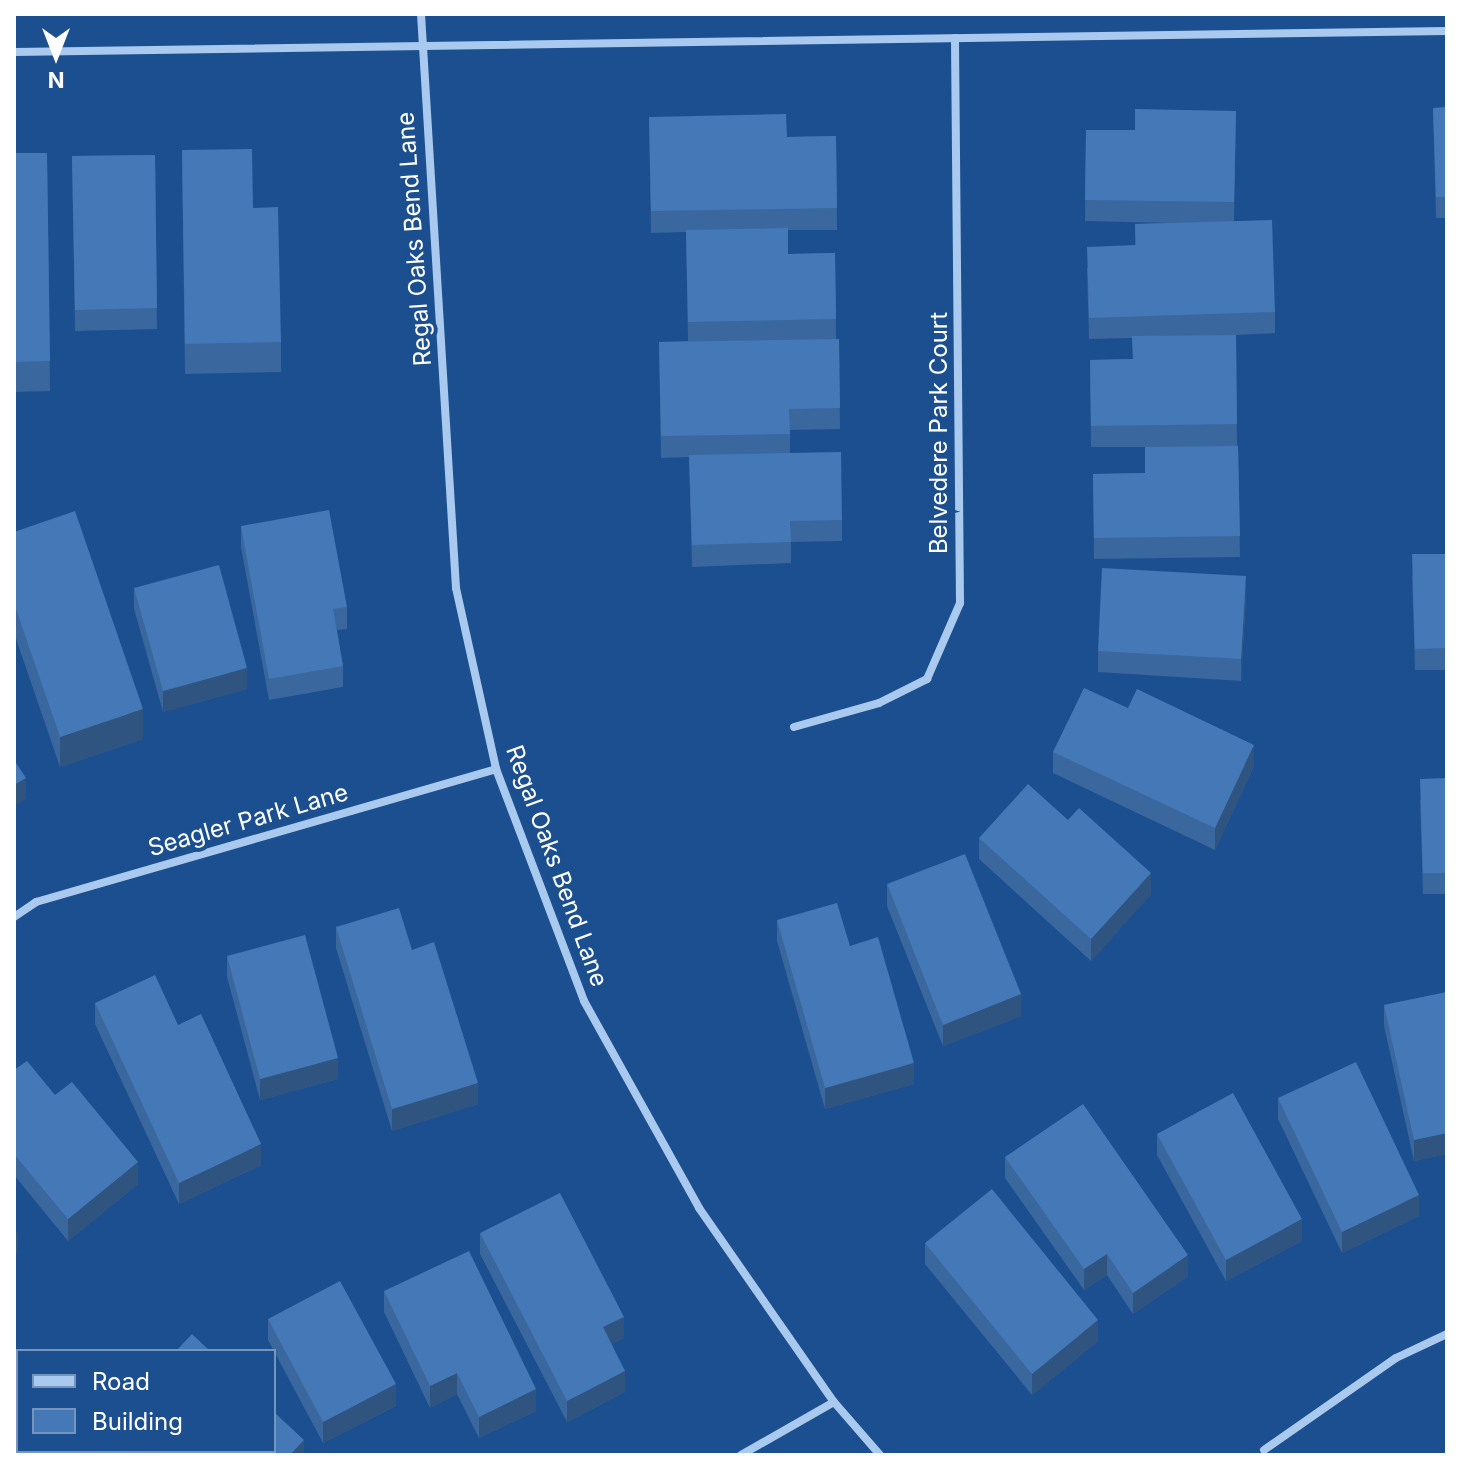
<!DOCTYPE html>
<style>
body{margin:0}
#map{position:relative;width:1461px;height:1469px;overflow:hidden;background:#1b4f8f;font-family:Inter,sans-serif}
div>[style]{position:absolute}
.minor>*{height:8px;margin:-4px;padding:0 4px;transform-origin:4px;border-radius:4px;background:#a9c9ee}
.wall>*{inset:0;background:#3a679d}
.shaded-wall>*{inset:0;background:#305480}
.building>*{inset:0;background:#4478b7}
span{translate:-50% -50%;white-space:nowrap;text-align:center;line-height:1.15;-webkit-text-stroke:8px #1b4f8f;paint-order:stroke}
.street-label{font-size:24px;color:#fff}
.frame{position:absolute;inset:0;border:16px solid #fff;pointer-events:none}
.legend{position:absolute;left:16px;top:1349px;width:260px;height:104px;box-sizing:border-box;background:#1b4f8f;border:2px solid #7695bc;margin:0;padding:10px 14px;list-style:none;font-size:24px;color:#fff}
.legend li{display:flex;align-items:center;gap:16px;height:40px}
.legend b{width:40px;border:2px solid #7695bc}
.north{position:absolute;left:16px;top:16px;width:80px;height:80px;-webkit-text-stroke:6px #1b4f8f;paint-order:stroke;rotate:180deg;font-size:22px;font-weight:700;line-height:32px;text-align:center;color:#fff}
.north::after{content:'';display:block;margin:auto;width:28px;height:36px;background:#fff;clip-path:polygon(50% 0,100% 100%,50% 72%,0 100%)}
</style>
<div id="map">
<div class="minor">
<div style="left:421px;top:14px;width:575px;rotate:86.51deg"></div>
<div style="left:456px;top:588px;width:185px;rotate:77.5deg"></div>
<div style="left:496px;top:769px;width:248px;rotate:69.2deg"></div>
<div style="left:584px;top:1001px;width:237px;rotate:60.9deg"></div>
<div style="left:699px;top:1208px;width:236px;rotate:55.2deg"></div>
<div style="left:834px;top:1402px;width:70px;rotate:49deg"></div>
<div style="left:14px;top:52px;width:1433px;rotate:-0.84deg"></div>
<div style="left:794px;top:727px;width:88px;rotate:-15.8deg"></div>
<div style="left:879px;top:703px;width:54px;rotate:-26.6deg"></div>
<div style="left:927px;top:679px;width:83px;rotate:-66.5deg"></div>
<div style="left:960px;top:603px;width:565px;rotate:-90.51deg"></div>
<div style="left:14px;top:917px;width:27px;rotate:-34deg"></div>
<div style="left:36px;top:902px;width:479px;rotate:-16.1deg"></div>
<div style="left:1264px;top:1450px;width:161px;rotate:-34.9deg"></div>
<div style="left:1396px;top:1358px;width:56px;rotate:-25.2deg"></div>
<div style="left:741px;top:1455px;width:107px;rotate:-29.7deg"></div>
</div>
<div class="wall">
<div style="clip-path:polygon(1447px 107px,1447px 218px,1436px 218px,1433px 108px)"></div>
<div style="clip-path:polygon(1236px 111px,1234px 221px,1275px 312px,1275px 333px,1236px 335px,1237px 445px,1238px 446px,1240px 557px,1094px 559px,1093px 474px,1145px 473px,1145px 447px,1091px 447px,1090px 360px,1133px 359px,1132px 338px,1089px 339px,1087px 268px,1135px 245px,1135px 224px,1171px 223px,1085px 221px,1086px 130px,1135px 130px)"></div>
<div style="clip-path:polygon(649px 117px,787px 137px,836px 136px,837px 230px,788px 230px,788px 254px,835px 253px,836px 339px,839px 339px,840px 429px,790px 430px,790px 453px,842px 520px,842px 541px,791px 542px,791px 563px,692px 567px,689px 457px,661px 458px,659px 342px,688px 341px,686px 232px,651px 233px)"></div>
<div style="clip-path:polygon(182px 150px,253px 208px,281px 342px,281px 372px,185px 374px)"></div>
<div style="clip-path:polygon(14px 153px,47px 153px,50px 391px,14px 392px)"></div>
<div style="clip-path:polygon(155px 155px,157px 329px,75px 331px,72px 156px)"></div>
<div style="clip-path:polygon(241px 526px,347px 607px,347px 629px,337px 630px,343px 666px,343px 687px,269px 700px,241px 547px)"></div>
<div style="clip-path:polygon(14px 532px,143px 739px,60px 767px,14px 633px)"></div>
<div style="clip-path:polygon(1447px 554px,1447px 670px,1415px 670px,1412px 576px)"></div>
<div style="clip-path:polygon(134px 588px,247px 689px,163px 712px,134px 609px)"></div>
<div style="clip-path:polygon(1246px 597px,1241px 681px,1098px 672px,1098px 651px)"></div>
<div style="clip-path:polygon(1053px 752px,1254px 766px,1215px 850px,1053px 773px)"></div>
<div style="clip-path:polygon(1447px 778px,1447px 894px,1423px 894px,1420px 800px)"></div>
<div style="clip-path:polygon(1068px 820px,1151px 894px,1091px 961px,979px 859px,979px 838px)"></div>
<div style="clip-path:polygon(887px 884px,1021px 1016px,943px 1046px,887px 906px)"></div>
<div style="clip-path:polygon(777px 920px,850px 946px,914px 1084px,825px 1109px,777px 941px)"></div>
<div style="clip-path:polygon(336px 927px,412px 950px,478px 1104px,392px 1131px,336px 948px)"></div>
<div style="clip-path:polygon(227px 956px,338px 1079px,260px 1100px,227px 977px)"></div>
<div style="clip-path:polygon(1447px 992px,1447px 1154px,1414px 1161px,1384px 1026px,1384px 1005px)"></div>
<div style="clip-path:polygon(95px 1003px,261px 1165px,179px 1204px,95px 1024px)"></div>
<div style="clip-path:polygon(14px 1070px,55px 1095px,138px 1184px,68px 1241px,14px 1175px)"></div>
<div style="clip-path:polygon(1278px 1098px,1419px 1216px,1342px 1253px,1278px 1119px)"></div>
<div style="clip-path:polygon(1157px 1134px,1302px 1241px,1226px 1281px,1157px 1155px)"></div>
<div style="clip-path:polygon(1005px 1157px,1188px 1276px,1133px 1314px,1107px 1275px,1084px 1290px,1005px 1178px)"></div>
<div style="clip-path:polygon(480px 1233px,624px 1338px,612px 1344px,625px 1392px,567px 1422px,480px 1254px)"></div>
<div style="clip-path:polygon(925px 1243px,1098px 1341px,1032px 1395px,925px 1264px)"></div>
<div style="clip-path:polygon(384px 1291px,536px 1411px,479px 1438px,457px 1394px,430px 1408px,384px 1312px)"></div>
<div style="clip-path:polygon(268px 1319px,396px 1406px,323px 1443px,268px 1340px)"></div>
<div style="clip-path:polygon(157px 1451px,274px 1451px,304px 1455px,162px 1455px)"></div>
</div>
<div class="shaded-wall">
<div style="clip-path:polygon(1246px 576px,1246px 597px,1241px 681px,1241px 659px)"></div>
<div style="clip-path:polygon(247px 668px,247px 689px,163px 712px,163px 691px)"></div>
<div style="clip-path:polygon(143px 709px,143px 739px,60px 767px,60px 737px)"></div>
<div style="clip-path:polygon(1254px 745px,1254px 766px,1215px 850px,1215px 828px)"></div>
<div style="clip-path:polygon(26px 778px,26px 799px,14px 806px,14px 785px)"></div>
<div style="clip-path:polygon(1151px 873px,1151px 894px,1091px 961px,1091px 939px)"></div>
<div style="clip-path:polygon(1021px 994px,1021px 1016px,943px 1046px,943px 1025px)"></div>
<div style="clip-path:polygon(338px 1058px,338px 1079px,260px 1100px,260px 1079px)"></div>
<div style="clip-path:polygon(914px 1063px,914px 1084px,825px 1109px,825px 1088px)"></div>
<div style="clip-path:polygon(478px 1083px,478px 1104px,392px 1131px,392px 1109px)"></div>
<div style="clip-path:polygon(1447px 1133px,1447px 1154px,1414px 1161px,1414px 1140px)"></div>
<div style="clip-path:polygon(261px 1144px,261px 1165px,179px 1204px,179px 1183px)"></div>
<div style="clip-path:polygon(138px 1162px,138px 1184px,68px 1241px,68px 1219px)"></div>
<div style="clip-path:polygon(1419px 1195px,1419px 1216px,1342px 1253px,1342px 1232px)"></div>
<div style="clip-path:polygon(1302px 1219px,1302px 1241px,1226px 1281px,1226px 1260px)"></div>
<div style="clip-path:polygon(18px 1231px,18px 1252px,14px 1256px,14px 1235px)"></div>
<div style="clip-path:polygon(1107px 1254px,1107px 1275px,1084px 1290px,1084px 1269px)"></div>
<div style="clip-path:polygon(1188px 1255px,1188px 1276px,1133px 1314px,1133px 1293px)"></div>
<div style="clip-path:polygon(624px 1317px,624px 1338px,603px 1349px,603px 1327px)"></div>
<div style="clip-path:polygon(1098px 1320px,1098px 1341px,1032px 1395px,1032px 1374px)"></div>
<div style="clip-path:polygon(625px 1371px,625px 1392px,567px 1422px,567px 1401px)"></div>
<div style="clip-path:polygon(457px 1373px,457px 1394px,430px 1408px,430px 1386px)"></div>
<div style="clip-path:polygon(396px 1384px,396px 1406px,323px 1443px,323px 1422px)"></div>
<div style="clip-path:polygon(536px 1389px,536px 1411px,479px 1438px,479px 1417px)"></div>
<div style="clip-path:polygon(304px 1440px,304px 1455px,290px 1455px)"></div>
</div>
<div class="building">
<div style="clip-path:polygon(1447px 107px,1447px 197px,1436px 197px,1433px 108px)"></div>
<div style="clip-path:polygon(1135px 109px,1236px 111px,1234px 202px,1085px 200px,1086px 130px,1135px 130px)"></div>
<div style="clip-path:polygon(786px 114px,787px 137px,836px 136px,837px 208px,651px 211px,649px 117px)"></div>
<div style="clip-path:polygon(252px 149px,253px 208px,278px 207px,281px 342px,185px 344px,182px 150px)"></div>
<div style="clip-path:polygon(14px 153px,47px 153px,50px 361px,14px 362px)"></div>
<div style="clip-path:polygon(155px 155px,157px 308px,75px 310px,72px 156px)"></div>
<div style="clip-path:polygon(1272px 220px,1275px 312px,1089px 318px,1087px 247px,1136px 245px,1135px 224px)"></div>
<div style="clip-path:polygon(788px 228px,788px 254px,835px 253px,836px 319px,688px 322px,686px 230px)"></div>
<div style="clip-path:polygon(1236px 335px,1237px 424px,1091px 426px,1090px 360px,1133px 359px,1132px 336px)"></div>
<div style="clip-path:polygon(839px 339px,840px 408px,789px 409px,790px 434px,661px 436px,659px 342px)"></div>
<div style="clip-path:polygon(1238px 446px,1240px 536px,1094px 538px,1093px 474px,1145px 473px,1145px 447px)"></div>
<div style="clip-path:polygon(841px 452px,842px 520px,790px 521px,791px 542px,692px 545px,689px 455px)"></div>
<div style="clip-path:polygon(329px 510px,347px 607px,333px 609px,343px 666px,269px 679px,241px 526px)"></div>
<div style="clip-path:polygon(75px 511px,143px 709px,60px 737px,14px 603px,14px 532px)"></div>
<div style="clip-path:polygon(1412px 554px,1447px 554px,1447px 648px,1415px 649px)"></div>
<div style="clip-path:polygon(219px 565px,247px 668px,163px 691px,134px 588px)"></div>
<div style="clip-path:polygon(1102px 568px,1246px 576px,1241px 659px,1098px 651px)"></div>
<div style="clip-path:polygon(1084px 688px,1128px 708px,1137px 689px,1254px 745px,1215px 828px,1053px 752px)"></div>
<div style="clip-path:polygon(14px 760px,26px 778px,14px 785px)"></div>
<div style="clip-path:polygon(1447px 778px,1447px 873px,1423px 873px,1420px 779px)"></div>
<div style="clip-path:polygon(1028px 784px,1068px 820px,1079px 808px,1151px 873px,1091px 939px,979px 838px)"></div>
<div style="clip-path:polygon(965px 854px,1021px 994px,943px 1025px,887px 884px)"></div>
<div style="clip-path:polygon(837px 903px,850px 946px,878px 937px,914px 1063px,825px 1088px,777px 920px)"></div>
<div style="clip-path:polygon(399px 908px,412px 950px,434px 942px,478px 1083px,392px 1109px,336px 927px)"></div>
<div style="clip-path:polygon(305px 935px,338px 1058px,260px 1079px,227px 956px)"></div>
<div style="clip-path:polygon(155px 975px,178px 1025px,201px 1014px,261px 1144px,179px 1183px,95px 1003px)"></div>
<div style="clip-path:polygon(1447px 992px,1447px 1133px,1414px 1140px,1384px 1005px)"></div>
<div style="clip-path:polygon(27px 1061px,55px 1095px,72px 1082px,138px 1162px,68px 1219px,14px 1154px,14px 1070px)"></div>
<div style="clip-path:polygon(1356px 1062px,1419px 1195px,1342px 1232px,1278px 1098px)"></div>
<div style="clip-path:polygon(1233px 1093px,1302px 1219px,1226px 1260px,1157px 1134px)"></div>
<div style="clip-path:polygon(1083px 1104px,1188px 1255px,1133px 1293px,1107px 1254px,1084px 1269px,1005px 1157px)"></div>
<div style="clip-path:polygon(992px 1189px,1098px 1320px,1032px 1374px,925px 1243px)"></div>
<div style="clip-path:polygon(560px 1193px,624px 1317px,603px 1327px,625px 1371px,567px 1401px,480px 1233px)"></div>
<div style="clip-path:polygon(469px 1251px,536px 1389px,479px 1417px,457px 1373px,430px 1386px,384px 1291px)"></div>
<div style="clip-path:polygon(340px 1281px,396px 1384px,323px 1422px,268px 1319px)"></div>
<div style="clip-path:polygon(192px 1334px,210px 1351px,176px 1351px)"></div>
<div style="clip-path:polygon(274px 1412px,304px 1440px,290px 1455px,184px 1455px,180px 1451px,274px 1451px)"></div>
</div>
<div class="street-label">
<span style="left:414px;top:239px;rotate:-94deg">Regal Oaks Bend Lane</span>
<span style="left:939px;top:433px;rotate:-90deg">Belvedere Park Court</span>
<span style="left:248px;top:820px;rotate:-16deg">Seagler Park Lane</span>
<span style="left:557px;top:866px;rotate:70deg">Regal Oaks Bend Lane</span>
</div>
<div class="frame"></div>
<ul class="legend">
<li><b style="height:10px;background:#a9c9ee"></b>Road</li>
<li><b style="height:22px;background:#4478b7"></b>Building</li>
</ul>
<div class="north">N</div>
</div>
